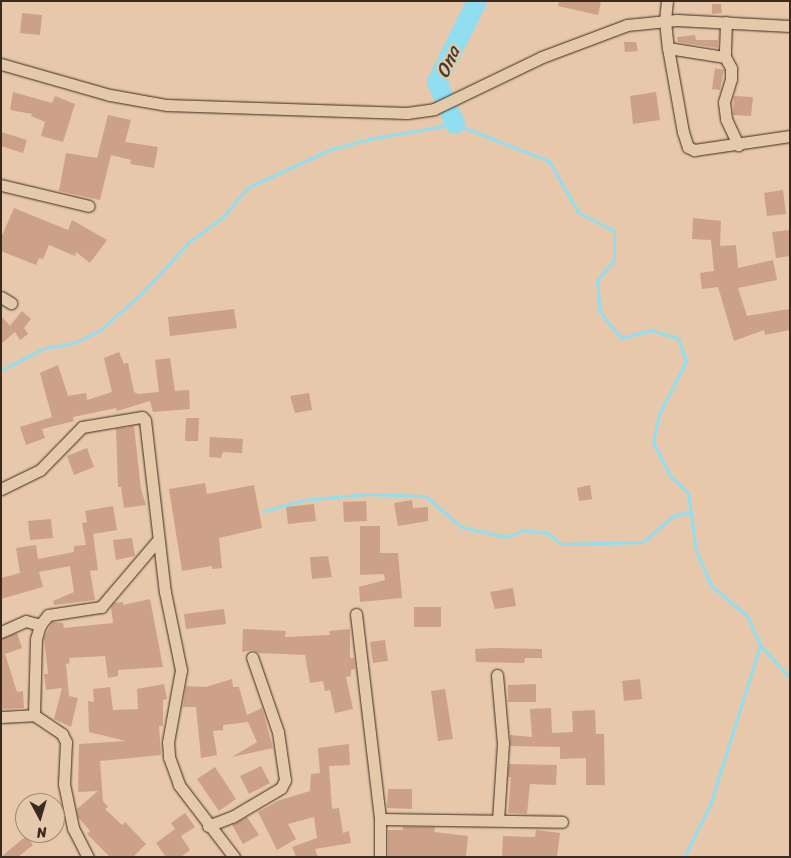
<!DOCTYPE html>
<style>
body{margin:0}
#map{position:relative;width:791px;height:858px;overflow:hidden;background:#e7c8aa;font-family:Sriracha,sans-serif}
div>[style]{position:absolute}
.stream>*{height:3px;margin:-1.5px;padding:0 1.5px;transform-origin:1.5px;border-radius:1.5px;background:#91def1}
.river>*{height:20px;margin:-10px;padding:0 10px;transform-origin:10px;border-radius:10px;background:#91def1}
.building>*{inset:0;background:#cca188}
.roads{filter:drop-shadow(0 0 1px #3b2a1e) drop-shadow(0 0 1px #3b2a1e)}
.minor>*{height:11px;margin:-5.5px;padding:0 5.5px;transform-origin:5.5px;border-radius:5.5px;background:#e4caab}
span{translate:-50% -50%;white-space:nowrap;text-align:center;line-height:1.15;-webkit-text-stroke:4.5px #e4caab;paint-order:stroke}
.water-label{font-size:19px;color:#443c33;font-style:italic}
.frame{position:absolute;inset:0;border:2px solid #3b2a1e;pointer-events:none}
.north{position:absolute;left:15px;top:793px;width:50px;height:50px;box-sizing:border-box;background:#e4caab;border:1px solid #a08a73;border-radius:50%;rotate:174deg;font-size:14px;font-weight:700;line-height:20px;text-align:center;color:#3b2a1e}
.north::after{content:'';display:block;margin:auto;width:18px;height:22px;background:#3b2a1e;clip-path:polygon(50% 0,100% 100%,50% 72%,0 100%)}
</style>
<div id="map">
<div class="stream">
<div style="left:1px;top:370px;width:48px;rotate:-27.1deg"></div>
<div style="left:44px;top:348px;width:30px;rotate:-9deg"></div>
<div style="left:74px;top:343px;width:28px;rotate:-26deg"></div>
<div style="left:99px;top:331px;width:59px;rotate:-41.6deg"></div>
<div style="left:143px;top:292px;width:68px;rotate:-47.4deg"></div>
<div style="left:189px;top:242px;width:42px;rotate:-36.3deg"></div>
<div style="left:223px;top:217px;width:38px;rotate:-50deg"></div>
<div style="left:247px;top:188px;width:90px;rotate:-24.9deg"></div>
<div style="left:329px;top:150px;width:41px;rotate:-15.4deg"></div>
<div style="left:369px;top:139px;width:87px;rotate:-9.9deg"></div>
<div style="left:455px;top:124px;width:101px;rotate:21.5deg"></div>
<div style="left:549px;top:161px;width:59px;rotate:60.4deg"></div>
<div style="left:578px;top:212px;width:41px;rotate:27.8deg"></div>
<div style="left:614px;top:231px;width:29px;rotate:90deg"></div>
<div style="left:614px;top:260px;width:26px;rotate:130deg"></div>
<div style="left:597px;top:280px;width:32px;rotate:85deg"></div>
<div style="left:600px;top:312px;width:33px;rotate:51deg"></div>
<div style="left:621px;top:338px;width:30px;rotate:-15deg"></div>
<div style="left:650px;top:330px;width:29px;rotate:16deg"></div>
<div style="left:678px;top:338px;width:24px;rotate:71deg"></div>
<div style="left:686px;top:361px;width:59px;rotate:117deg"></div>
<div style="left:659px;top:414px;width:29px;rotate:102deg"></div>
<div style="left:653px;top:442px;width:38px;rotate:63deg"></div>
<div style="left:670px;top:476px;width:25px;rotate:43deg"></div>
<div style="left:688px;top:493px;width:59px;rotate:82.1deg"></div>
<div style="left:696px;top:551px;width:37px;rotate:66deg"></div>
<div style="left:711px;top:585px;width:49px;rotate:40.9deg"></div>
<div style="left:748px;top:617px;width:30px;rotate:67deg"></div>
<div style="left:760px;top:645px;width:45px;rotate:47.7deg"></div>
<div style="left:264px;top:511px;width:41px;rotate:-15.4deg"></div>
<div style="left:304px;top:500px;width:63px;rotate:-5.4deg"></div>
<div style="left:367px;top:494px;width:58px;rotate:2deg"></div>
<div style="left:425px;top:496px;width:48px;rotate:40deg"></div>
<div style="left:462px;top:527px;width:45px;rotate:12.8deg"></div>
<div style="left:506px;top:537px;width:18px;rotate:-22deg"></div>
<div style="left:523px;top:530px;width:25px;rotate:7deg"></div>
<div style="left:548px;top:533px;width:17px;rotate:40deg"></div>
<div style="left:561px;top:544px;width:82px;rotate:-1.4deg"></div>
<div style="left:643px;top:542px;width:40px;rotate:-41deg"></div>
<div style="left:673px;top:516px;width:18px;rotate:-16deg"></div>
<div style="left:684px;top:857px;width:58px;rotate:-63.4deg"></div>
<div style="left:710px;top:805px;width:168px;rotate:-72.6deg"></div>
</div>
<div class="river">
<div style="left:455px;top:124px;width:46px;rotate:-113.2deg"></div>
<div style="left:437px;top:82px;width:90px;rotate:-63.7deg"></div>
</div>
<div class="building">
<div style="clip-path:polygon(559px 1px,601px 1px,598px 15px,558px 6px)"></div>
<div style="clip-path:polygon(712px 4px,721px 4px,722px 13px,712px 14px)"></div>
<div style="clip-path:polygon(22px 13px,42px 15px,40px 35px,20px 33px)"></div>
<div style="clip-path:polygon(695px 35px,696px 40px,718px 40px,718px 48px,678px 42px,677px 37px)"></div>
<div style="clip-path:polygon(624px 42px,636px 42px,638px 51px,625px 52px)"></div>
<div style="clip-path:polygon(715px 68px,724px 70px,720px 90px,712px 89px)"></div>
<div style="clip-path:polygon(13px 92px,52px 103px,55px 96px,75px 104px,63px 142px,41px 136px,45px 122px,31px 116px,32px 114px,10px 110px)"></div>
<div style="clip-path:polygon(656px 92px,660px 120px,633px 124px,630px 96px)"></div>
<div style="clip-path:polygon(734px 96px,753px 97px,751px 116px,733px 115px)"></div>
<div style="clip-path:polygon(108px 115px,131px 120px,125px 142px,158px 147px,154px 168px,130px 164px,131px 160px,111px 155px,100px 200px,59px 191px,66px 153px,97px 158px)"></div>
<div style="clip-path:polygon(1px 132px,27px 140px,23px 153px,1px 146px)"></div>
<div style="clip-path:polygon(783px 190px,786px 214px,767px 216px,764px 193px)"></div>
<div style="clip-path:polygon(14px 208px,68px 230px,72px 220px,107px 240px,90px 263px,76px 252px,75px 256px,49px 245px,43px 259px,39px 258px,36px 265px,1px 251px,1px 238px)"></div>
<div style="clip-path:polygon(693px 218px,721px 221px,720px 246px,736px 245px,738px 268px,773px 260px,777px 280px,738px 288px,747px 316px,790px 309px,790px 330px,765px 335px,764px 330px,734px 341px,718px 287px,702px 289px,700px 273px,714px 271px,711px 240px,692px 239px)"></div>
<div style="clip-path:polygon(790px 230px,790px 256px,776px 258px,772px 232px)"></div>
<div style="clip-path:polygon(234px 309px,237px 328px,170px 336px,168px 317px)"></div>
<div style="clip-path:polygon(22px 311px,31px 319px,24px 328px,28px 334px,20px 340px,15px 332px,1px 344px,1px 316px,13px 329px,10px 326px)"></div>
<div style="clip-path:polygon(119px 352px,124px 364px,128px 363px,134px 392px,138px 394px,159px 392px,155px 360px,170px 358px,175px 391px,189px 390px,190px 409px,153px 412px,150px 401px,117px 411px,116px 408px,73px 417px,74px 421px,42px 429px,45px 438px,26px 445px,20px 427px,52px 417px,40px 373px,58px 365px,68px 396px,86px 393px,87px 400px,112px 392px,104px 358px)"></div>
<div style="clip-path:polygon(309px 393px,312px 410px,295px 413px,290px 396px)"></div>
<div style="clip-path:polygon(186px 418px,199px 418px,198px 441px,185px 441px)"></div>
<div style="clip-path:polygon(134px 426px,141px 489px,146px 505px,124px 508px,121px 487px,118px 487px,116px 429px)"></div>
<div style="clip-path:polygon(210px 437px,243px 439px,242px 453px,223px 452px,221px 458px,209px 457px)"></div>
<div style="clip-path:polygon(87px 448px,94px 467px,74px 475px,67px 456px)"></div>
<div style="clip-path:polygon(205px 483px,207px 494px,254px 485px,262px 528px,219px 538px,222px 568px,212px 569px,212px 566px,182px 571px,169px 489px)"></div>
<div style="clip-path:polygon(590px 485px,592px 499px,579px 501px,577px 488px)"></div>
<div style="clip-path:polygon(412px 500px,413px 508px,428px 507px,428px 521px,398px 526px,394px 503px)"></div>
<div style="clip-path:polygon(366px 501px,367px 521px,344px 522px,343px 502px)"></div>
<div style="clip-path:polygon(314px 504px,316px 521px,288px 524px,286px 507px)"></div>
<div style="clip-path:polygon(113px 506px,117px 530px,93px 534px,98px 570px,90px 571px,95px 600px,54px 605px,53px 601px,74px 592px,70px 566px,39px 572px,43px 587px,1px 599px,1px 578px,20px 573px,16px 548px,36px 545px,38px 559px,74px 552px,74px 546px,86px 545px,82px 523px,87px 522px,85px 511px)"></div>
<div style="clip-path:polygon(51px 519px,53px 538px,30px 540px,28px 521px)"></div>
<div style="clip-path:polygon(360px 526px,380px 526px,380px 553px,398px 553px,402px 598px,360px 602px,359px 587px,385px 580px,384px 574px,360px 575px)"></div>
<div style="clip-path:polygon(132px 538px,135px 556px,116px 560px,113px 540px)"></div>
<div style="clip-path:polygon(328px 556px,332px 577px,312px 579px,310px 557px)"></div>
<div style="clip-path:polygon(513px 588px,516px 606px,495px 609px,490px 592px)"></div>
<div style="clip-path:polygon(150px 599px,163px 667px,118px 670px,118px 676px,108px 678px,105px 656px,69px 658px,70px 663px,66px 664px,69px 696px,78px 698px,71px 727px,54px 719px,62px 688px,46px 690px,44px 674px,48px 674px,44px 638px,52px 622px,63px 623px,64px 628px,113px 623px,111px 607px,114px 603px,123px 602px,123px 605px)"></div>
<div style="clip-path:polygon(414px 607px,441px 607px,441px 627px,414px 627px)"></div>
<div style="clip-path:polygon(224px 609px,226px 624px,186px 629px,184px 614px)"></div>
<div style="clip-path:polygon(243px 629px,286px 631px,285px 637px,330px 635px,329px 631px,350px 629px,350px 658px,354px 658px,355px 669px,351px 670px,351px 676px,346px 677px,353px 709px,335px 713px,330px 690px,325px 691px,323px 681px,310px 683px,305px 655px,258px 653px,253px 650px,242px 652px)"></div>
<div style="clip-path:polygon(17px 633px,22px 648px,5px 654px,17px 692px,23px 691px,24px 708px,1px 709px,1px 639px)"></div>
<div style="clip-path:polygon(385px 640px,388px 661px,373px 663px,370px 642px)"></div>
<div style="clip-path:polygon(494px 648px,542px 649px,542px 658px,525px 658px,524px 663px,476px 662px,475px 649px)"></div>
<div style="clip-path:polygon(232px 679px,233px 687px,239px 687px,247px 715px,262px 708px,273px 748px,232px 757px,257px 742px,248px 722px,223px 725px,223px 730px,213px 731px,217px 755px,201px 758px,196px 707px,183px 707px,186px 686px,206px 687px)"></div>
<div style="clip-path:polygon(640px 679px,642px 699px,624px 701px,622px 681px)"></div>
<div style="clip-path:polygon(164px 684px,167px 699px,163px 700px,163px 726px,159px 726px,161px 755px,100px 761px,103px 801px,108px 807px,105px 809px,122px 825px,125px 822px,146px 844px,133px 857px,110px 857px,87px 834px,90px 831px,78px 817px,77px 809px,98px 791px,78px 792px,79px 744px,126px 741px,89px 732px,88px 701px,94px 702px,93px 689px,110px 687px,113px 710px,138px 709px,137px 689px)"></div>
<div style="clip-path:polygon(536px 684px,536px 702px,508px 702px,508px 685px)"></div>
<div style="clip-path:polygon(445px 689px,453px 739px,438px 741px,431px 691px)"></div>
<div style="clip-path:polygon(551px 708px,552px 733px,573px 732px,572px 711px,595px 710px,596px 734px,604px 734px,605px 785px,586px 785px,586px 758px,560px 759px,560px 747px,510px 746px,510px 735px,532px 737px,530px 709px)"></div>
<div style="clip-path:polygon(349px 744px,350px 765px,329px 766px,332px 809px,339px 808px,343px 833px,349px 831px,351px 843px,315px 849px,318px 857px,296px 857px,292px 847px,317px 838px,314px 817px,288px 824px,296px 839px,277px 850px,258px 812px,280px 800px,310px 791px,311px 774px,320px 773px,318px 748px)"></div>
<div style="clip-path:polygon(509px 764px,557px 765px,556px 785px,530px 784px,527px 814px,508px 813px,511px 777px,508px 777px)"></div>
<div style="clip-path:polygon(261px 766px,270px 783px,249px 794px,240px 776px)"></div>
<div style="clip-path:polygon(215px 767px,236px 799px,219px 811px,197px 779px)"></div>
<div style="clip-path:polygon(388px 789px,412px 789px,412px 809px,387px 808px)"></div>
<div style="clip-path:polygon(185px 813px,195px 827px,181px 836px,190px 850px,181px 857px,166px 857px,156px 843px,175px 829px,171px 823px)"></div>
<div style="clip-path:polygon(247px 817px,259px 835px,243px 844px,232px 825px)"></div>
<div style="clip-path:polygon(403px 827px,435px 827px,434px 832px,468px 836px,466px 857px,388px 857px,388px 830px,403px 830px)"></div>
<div style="clip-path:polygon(536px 830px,560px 833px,557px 857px,502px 857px,503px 836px,535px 837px)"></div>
<div style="clip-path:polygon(26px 836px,33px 845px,18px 857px,1px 857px)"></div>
</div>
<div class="roads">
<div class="minor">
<div style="left:667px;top:1px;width:20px;rotate:96deg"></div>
<div style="left:665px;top:21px;width:27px;rotate:84deg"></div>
<div style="left:668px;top:48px;width:85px;rotate:79.9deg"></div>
<div style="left:683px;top:132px;width:16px;rotate:72deg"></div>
<div style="left:688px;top:147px;width:7px;rotate:27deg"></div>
<div style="left:694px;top:150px;width:97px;rotate:-8.3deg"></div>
<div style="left:726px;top:22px;width:35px;rotate:92deg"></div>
<div style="left:725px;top:57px;width:13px;rotate:61deg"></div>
<div style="left:731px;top:68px;width:11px;rotate:90deg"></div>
<div style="left:731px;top:79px;width:24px;rotate:107deg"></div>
<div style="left:724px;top:102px;width:17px;rotate:83deg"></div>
<div style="left:726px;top:119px;width:29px;rotate:65deg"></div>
<div style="left:668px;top:48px;width:58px;rotate:9deg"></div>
<div style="left:1px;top:64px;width:113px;rotate:15.9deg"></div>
<div style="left:110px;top:95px;width:58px;rotate:10deg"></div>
<div style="left:167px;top:105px;width:240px;rotate:1.9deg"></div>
<div style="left:407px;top:113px;width:27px;rotate:-8deg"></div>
<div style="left:434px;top:109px;width:120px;rotate:-25.7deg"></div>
<div style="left:542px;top:57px;width:91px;rotate:-20.6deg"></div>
<div style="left:627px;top:25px;width:50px;rotate:-5.7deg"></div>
<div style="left:677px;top:20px;width:113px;rotate:3deg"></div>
<div style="left:1px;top:185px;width:90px;rotate:13.4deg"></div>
<div style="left:1px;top:297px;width:12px;rotate:31deg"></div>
<div style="left:1px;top:489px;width:43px;rotate:-26deg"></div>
<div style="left:40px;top:470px;width:60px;rotate:-45.7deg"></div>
<div style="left:82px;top:427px;width:61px;rotate:-9.5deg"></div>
<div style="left:142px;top:417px;width:4px;rotate:45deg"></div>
<div style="left:145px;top:420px;width:173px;rotate:83.4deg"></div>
<div style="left:165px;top:592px;width:80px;rotate:78.4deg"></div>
<div style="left:181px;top:670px;width:73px;rotate:100.2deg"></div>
<div style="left:168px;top:742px;width:15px;rotate:86deg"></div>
<div style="left:169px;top:757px;width:30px;rotate:70deg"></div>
<div style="left:179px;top:785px;width:91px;rotate:52.6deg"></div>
<div style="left:356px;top:614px;width:206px;rotate:83.3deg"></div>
<div style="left:380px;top:819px;width:38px;rotate:90deg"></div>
<div style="left:1px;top:632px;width:27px;rotate:-24deg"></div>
<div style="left:26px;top:621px;width:15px;rotate:16deg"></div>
<div style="left:497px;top:675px;width:68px;rotate:85deg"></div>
<div style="left:503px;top:743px;width:77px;rotate:93.7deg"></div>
<div style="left:34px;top:715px;width:76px;rotate:-88.5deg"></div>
<div style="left:36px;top:639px;width:15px;rotate:-74deg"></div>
<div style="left:40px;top:625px;width:13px;rotate:-51deg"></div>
<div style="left:48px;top:615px;width:54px;rotate:-8.6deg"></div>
<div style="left:101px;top:607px;width:88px;rotate:-49.6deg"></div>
<div style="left:1px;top:717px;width:33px;rotate:-3deg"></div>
<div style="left:34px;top:715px;width:34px;rotate:34deg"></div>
<div style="left:62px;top:734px;width:9px;rotate:63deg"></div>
<div style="left:66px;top:742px;width:42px;rotate:92.7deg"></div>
<div style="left:64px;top:784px;width:45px;rotate:78.4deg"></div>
<div style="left:73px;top:828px;width:33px;rotate:63deg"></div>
<div style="left:380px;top:819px;width:182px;rotate:0.9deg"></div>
<div style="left:208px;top:826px;width:26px;rotate:-21deg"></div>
<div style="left:232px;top:817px;width:57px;rotate:-30.6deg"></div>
<div style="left:281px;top:788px;width:9px;rotate:-63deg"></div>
<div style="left:285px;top:780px;width:49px;rotate:-98.3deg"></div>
<div style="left:278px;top:732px;width:79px;rotate:-109.1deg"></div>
</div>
</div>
<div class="water-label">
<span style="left:448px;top:62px;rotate:-66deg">Ona</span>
</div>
<div class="frame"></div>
<div class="north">N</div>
</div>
